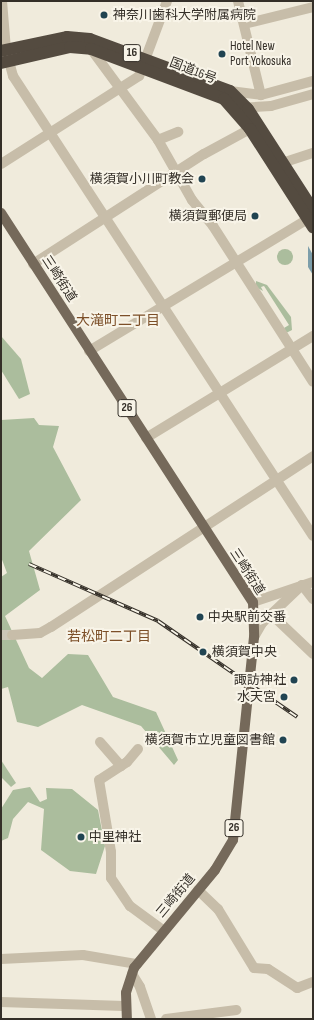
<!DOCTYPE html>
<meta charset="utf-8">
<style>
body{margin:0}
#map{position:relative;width:314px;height:1020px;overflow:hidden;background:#f0ebdc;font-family:"Sofia Sans Condensed","Noto Sans JP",sans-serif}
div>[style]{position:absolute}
.green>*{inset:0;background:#abbd9d}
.round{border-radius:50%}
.water>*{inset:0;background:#7d9eaa}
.minor-tunnel>*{height:10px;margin-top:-5px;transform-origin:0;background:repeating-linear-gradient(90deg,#cac5b8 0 10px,transparent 0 15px)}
.minor>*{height:10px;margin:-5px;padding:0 5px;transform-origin:5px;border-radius:5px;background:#c7bda9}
.major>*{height:10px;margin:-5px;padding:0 5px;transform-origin:5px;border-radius:5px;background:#75695a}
.highway>*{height:12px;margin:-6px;padding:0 6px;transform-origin:6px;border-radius:6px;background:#544b40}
.rail>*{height:4px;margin-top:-2px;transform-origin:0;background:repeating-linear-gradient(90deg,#f8f4e8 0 8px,#342f28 0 16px);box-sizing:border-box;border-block:1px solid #342f28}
.dots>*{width:11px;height:11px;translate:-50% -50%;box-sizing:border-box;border:2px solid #f8f4e8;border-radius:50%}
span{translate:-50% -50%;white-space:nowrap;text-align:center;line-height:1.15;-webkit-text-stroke:4px #f8f4e8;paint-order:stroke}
.shield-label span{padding:1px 3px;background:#f8f4e8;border:1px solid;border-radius:3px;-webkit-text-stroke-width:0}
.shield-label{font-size:12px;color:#342f28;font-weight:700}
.poi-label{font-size:13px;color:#342f28}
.left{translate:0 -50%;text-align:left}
.right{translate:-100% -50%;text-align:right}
.street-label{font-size:13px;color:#342f28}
.neighbourhood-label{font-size:14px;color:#7c4f28}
.frame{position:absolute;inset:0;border:2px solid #342f28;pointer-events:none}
</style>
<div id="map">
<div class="green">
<div class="round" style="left:277px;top:249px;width:16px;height:16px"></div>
<div style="clip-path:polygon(256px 281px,267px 285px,291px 317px,292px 330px,286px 333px,284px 328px,289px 325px,264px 286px,261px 287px,263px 291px,256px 287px)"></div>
<div style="clip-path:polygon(1px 336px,21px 359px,30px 394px,19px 399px,1px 370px)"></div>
<div style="clip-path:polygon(34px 418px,39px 425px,59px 426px,53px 447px,81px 500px,29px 551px,40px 590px,5px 616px,29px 668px,42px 678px,68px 654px,88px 655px,113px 697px,156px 712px,178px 760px,174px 765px,141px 726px,82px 705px,38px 727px,17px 722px,8px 687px,1px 689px,1px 577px,7px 573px,1px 557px,1px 420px)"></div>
<div style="clip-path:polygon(1px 760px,16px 783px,11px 787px,1px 777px)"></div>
<div style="clip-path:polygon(30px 787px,40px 802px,47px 799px,46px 788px,72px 789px,98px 810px,105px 846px,96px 874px,70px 871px,41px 850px,44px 809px,28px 802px,13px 819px,8px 838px,1px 841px,1px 809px,13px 790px)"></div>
</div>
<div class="water">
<div style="clip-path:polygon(308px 246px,313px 255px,313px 275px,308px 267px)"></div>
</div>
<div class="minor-tunnel">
<div style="left:1px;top:635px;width:11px"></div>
</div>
<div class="minor">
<div style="left:2px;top:1px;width:49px;rotate:85.3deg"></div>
<div style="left:6px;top:50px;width:27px;rotate:75deg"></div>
<div style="left:13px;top:76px;width:549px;rotate:56.89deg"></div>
<div style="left:238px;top:1px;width:97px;rotate:76.3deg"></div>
<div style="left:244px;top:24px;width:71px;rotate:-13.8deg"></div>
<div style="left:91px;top:49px;width:113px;rotate:53.6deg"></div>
<div style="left:158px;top:140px;width:69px;rotate:60.5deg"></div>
<div style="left:192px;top:200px;width:33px;rotate:51deg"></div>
<div style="left:213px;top:226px;width:185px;rotate:57.3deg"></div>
<div style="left:230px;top:91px;width:31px;rotate:7deg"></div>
<div style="left:261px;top:95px;width:54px;rotate:-15.1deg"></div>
<div style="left:241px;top:108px;width:30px;rotate:-4deg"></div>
<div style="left:271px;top:106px;width:44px;rotate:-15.9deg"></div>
<div style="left:158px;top:140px;width:22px;rotate:-22deg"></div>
<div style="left:282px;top:163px;width:33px;rotate:-18deg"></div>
<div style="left:1px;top:164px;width:164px;rotate:-32.5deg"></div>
<div style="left:139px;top:76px;width:80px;rotate:-69.5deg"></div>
<div style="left:33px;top:264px;width:203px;rotate:-32.8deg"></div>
<div style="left:204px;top:154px;width:52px;rotate:-28.5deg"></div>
<div style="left:89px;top:351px;width:262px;rotate:-31.1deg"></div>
<div style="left:146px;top:438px;width:196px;rotate:-31.4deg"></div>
<div style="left:253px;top:602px;width:63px;rotate:-18.4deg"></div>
<div style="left:271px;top:614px;width:58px;rotate:43.6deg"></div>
<div style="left:12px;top:635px;width:28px;rotate:-4deg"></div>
<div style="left:40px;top:633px;width:13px;rotate:-29deg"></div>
<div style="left:51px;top:627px;width:313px;rotate:-33.1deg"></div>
<div style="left:254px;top:637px;width:16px;rotate:-60deg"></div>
<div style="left:262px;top:623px;width:55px;rotate:-43.5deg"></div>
<div style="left:302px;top:585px;width:18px;rotate:52deg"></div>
<div style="left:100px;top:742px;width:32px;rotate:49deg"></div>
<div style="left:138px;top:749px;width:17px;rotate:130deg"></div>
<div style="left:127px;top:762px;width:33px;rotate:147deg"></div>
<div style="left:99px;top:780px;width:73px;rotate:80.5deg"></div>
<div style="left:111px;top:852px;width:26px;rotate:90deg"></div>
<div style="left:111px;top:878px;width:34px;rotate:56deg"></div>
<div style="left:130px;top:906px;width:42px;rotate:36.3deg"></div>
<div style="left:198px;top:890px;width:28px;rotate:44deg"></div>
<div style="left:218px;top:909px;width:69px;rotate:58.6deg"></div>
<div style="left:254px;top:968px;width:14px;rotate:4deg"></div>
<div style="left:268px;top:969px;width:35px;rotate:33deg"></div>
<div style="left:297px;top:988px;width:17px;rotate:-21deg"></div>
<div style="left:1px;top:959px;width:82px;rotate:-2.8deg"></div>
<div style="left:83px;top:955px;width:55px;rotate:9.5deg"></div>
<div style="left:132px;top:974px;width:15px;rotate:58deg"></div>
<div style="left:140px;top:987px;width:34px;rotate:71deg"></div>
<div style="left:1px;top:1002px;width:123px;rotate:1.9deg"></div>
<div style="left:166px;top:1019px;width:71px;rotate:-7.3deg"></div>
</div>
<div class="major">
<div style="left:1px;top:213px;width:463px;rotate:57.1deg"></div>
<div style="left:253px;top:602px;width:35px;rotate:88deg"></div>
<div style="left:254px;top:637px;width:204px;rotate:95.9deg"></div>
<div style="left:233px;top:840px;width:35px;rotate:121deg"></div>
<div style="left:215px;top:870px;width:127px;rotate:129.6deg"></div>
<div style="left:134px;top:968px;width:26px;rotate:108deg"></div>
<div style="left:126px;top:993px;width:26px;rotate:88deg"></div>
</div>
<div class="highway">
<div style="left:1px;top:51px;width:67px;rotate:-12deg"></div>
<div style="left:67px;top:37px;width:23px;rotate:5deg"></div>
<div style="left:90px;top:39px;width:149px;rotate:20.4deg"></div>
<div style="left:230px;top:91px;width:25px;rotate:45deg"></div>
<div style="left:248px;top:109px;width:120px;rotate:57.2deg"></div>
<div style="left:1px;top:63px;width:71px;rotate:-13.1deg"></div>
<div style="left:70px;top:47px;width:21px;rotate:5deg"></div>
<div style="left:91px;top:49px;width:142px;rotate:20.6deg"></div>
<div style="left:224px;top:99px;width:40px;rotate:49deg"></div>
<div style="left:250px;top:129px;width:117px;rotate:57.3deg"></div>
</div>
<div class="rail">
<div style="left:29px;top:564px;width:141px;rotate:23.8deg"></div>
<div style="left:158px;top:621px;width:169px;rotate:34.6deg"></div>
</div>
<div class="dots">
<div style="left:104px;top:15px;background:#214452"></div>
<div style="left:222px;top:54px;background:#214452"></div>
<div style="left:202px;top:179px;background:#214452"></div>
<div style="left:255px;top:216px;background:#214452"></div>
<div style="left:200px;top:617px;background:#214452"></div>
<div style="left:203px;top:652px;background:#214452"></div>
<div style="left:294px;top:680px;background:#214452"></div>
<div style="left:284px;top:697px;background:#214452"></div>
<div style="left:283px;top:740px;background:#214452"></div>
<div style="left:81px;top:837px;background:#214452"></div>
</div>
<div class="shield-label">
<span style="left:132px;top:53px">16</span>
<span style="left:127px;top:408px">26</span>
<span style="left:234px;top:828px">26</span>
</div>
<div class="poi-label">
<span class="left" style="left:113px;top:15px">神奈川歯科大学附属病院</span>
<span class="left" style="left:230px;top:54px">Hotel New<br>Port Yokosuka</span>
<span class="right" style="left:194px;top:179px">横須賀小川町教会</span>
<span class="right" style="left:247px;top:216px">横須賀郵便局</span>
<span class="left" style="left:208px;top:617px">中央駅前交番</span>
<span class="left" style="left:212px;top:652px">横須賀中央</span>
<span class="right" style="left:286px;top:680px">諏訪神社</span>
<span class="right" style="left:276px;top:697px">水天宮</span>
<span class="right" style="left:275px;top:740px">横須賀市立児童図書館</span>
<span class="left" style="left:89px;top:837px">中里神社</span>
</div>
<div class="street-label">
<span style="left:193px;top:71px;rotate:21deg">国道16号</span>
<span style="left:59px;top:279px;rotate:57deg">三崎街道</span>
<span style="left:247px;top:572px;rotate:57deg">三崎街道</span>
<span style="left:176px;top:896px;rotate:-50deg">三崎街道</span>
</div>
<div class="neighbourhood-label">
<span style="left:118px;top:321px">大滝町二丁目</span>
<span style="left:109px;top:637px">若松町二丁目</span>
</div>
<div class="frame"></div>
</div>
